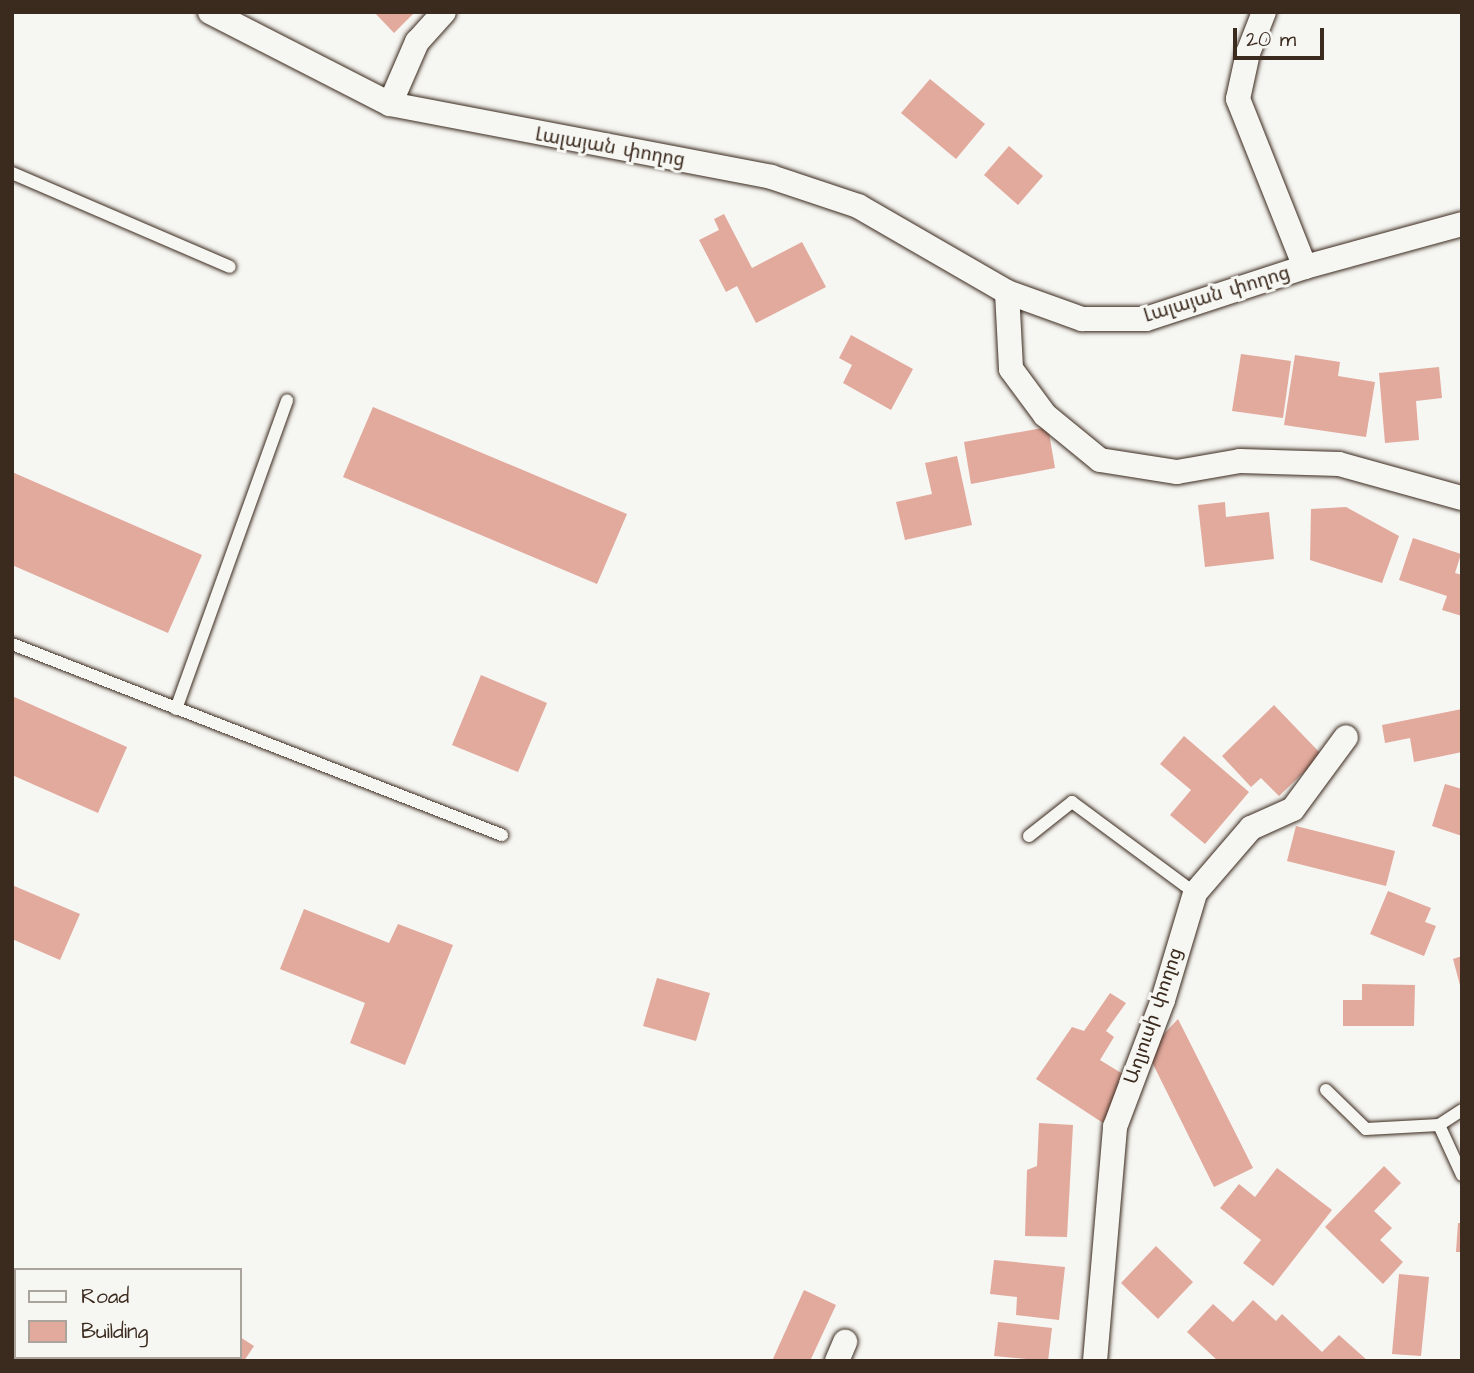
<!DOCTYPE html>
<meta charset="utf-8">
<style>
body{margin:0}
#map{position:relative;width:1474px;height:1373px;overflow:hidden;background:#f6f6f2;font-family:"Architects Daughter","Noto Sans Armenian",sans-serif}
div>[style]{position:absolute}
.building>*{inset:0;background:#e2a99d}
.roads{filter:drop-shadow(0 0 2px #3b2a1e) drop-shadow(0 0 2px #3b2a1e)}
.lane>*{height:12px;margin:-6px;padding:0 6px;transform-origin:6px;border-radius:6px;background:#f6f6f2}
.street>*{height:24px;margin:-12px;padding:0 12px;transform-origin:12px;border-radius:12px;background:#f6f6f2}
span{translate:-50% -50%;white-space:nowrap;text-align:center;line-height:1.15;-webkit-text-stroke:6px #f6f6f2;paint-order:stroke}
.street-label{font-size:19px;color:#3b2a1e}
.frame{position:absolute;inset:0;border:14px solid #3b2a1e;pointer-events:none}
.legend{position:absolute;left:14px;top:1268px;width:228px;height:91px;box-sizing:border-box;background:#f6f6f2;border:2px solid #aba49d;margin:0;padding:9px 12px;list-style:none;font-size:21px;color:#3b2a1e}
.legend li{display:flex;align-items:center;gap:14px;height:35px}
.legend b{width:35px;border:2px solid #aba49d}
.scale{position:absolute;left:1233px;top:28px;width:91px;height:32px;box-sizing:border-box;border:4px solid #3b2a1e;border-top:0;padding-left:9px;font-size:21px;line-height:24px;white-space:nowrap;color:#3b2a1e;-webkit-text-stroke:5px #f6f6f2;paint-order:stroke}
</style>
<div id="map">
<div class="building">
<div style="clip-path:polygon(374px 12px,415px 12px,394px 33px)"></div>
<div style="clip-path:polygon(930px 79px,985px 124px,956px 159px,901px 113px)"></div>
<div style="clip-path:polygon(1009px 146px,1043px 176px,1018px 205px,984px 175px)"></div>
<div style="clip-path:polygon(724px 214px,752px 268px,802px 242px,826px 287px,756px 323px,737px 286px,726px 292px,699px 240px,719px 230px,714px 219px)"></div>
<div style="clip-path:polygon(851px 335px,913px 369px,891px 410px,843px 383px,852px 365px,839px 358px)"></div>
<div style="clip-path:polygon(1241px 354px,1291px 361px,1283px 418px,1232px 411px)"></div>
<div style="clip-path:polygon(1295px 355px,1340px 362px,1338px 376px,1375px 382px,1366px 437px,1284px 425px)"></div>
<div style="clip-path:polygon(1439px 367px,1442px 398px,1416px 401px,1419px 440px,1385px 443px,1379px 373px)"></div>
<div style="clip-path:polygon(373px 407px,627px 514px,597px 584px,343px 477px)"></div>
<div style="clip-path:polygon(1048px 427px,1055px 468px,971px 484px,964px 442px)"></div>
<div style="clip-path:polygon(957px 456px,972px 525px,905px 540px,896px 502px,932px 494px,925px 463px)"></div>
<div style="clip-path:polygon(12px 472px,202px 555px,168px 633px,12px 565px)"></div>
<div style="clip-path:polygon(1225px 502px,1226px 517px,1269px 512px,1274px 559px,1205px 567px,1198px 505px)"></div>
<div style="clip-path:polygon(1346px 507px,1399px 536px,1382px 583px,1310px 560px,1311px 509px)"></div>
<div style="clip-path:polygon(1413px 538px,1461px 554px,1455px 573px,1462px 575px,1462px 616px,1442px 610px,1447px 596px,1399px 580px)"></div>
<div style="clip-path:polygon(481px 675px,547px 703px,518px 772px,452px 745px)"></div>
<div style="clip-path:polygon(12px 696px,127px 747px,98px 813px,12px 775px)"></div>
<div style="clip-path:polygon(1274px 705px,1322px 755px,1279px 796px,1261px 778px,1251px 787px,1222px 756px)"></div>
<div style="clip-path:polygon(1462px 709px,1462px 752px,1414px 762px,1410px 738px,1385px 743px,1382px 725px)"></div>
<div style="clip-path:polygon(1184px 736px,1249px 792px,1205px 844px,1170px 815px,1191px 790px,1160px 764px)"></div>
<div style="clip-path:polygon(1445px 784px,1462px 789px,1462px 836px,1432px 826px)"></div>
<div style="clip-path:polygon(1296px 826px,1395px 851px,1386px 886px,1287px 861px)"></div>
<div style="clip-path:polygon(12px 885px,80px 914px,60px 960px,12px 939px)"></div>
<div style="clip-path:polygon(1388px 891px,1431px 908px,1425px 922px,1436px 926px,1424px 956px,1370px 934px)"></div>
<div style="clip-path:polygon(304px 909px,389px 943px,398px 924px,453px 945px,405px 1065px,350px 1043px,365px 1003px,280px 969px)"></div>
<div style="clip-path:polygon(1462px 956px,1462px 989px,1461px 989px,1453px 959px)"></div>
<div style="clip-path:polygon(657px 978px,710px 993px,696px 1041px,643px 1026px)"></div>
<div style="clip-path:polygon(1362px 984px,1415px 985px,1414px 1026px,1343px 1026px,1343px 1000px,1362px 1000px)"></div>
<div style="clip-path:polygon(1110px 993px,1126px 1003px,1106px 1031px,1114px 1037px,1100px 1060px,1126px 1076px,1103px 1123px,1036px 1079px,1072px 1027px,1084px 1031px)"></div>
<div style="clip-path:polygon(1178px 1019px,1253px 1168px,1214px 1187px,1147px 1052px)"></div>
<div style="clip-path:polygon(1039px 1123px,1073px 1125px,1067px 1237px,1025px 1236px,1027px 1170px,1037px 1166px)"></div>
<div style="clip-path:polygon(1384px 1166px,1401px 1183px,1374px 1211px,1392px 1228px,1380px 1240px,1403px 1262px,1383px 1284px,1325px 1227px)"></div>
<div style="clip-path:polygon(1277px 1168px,1332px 1210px,1273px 1286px,1243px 1263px,1261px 1240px,1220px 1208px,1239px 1184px,1255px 1197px)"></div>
<div style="clip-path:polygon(1458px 1223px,1462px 1223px,1462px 1252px,1456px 1252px)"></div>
<div style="clip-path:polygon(1156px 1246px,1193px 1282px,1158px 1319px,1121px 1283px)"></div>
<div style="clip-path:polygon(994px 1260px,1065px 1267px,1059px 1320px,1016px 1315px,1017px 1297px,990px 1294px)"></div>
<div style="clip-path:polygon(1399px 1274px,1429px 1277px,1421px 1356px,1392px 1354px)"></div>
<div style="clip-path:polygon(804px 1290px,836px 1305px,810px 1361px,772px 1361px)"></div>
<div style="clip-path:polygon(1253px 1300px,1276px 1321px,1282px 1314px,1322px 1352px,1339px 1335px,1368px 1361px,1218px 1361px,1187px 1332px,1213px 1304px,1233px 1322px)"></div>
<div style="clip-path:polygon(998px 1322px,1052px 1328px,1048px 1361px,994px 1356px)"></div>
<div style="clip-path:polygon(240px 1337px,254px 1346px,244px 1361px,174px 1359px,240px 1357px)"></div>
</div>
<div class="roads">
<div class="lane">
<div style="left:12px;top:173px;width:237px;rotate:23.3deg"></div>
<div style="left:12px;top:644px;width:526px;rotate:21.3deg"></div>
<div style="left:176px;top:709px;width:328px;rotate:-70.2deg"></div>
<div style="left:1029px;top:836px;width:55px;rotate:-38.3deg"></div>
<div style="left:1072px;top:802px;width:153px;rotate:36.5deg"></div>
<div style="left:1326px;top:1090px;width:56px;rotate:44.3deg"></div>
<div style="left:1366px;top:1129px;width:73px;rotate:-3.1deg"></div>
<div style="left:1439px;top:1125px;width:27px;rotate:-33deg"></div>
<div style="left:1439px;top:1125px;width:55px;rotate:65.3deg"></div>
</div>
<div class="street">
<div style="left:210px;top:12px;width:202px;rotate:27.1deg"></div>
<div style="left:390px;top:104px;width:388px;rotate:10.8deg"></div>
<div style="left:771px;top:177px;width:92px;rotate:18.4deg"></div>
<div style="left:858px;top:206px;width:172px;rotate:30deg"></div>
<div style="left:1007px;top:292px;width:80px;rotate:19.8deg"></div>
<div style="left:1082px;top:319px;width:64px"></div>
<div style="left:1146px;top:319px;width:167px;rotate:-18.1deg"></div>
<div style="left:1305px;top:267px;width:163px;rotate:-15.3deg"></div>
<div style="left:1264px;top:12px;width:44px;rotate:111.3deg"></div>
<div style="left:1248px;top:53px;width:47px;rotate:102.3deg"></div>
<div style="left:1238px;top:99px;width:181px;rotate:68.3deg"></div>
<div style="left:390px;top:104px;width:68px;rotate:-66.5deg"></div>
<div style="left:417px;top:42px;width:40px;rotate:-48deg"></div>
<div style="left:1007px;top:292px;width:77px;rotate:87deg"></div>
<div style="left:1011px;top:369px;width:57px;rotate:53.5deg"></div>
<div style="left:1045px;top:415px;width:71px;rotate:39.3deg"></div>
<div style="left:1100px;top:460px;width:78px;rotate:8.9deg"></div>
<div style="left:1177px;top:472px;width:64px;rotate:-9.9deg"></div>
<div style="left:1240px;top:461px;width:99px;rotate:1.7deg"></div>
<div style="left:1339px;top:464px;width:128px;rotate:15.5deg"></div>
<div style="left:837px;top:1361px;width:21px;rotate:-67deg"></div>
<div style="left:1095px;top:1361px;width:235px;rotate:-85.1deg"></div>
<div style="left:1115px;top:1127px;width:136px;rotate:-69.3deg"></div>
<div style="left:1163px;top:1000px;width:112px;rotate:-73.3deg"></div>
<div style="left:1195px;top:893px;width:86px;rotate:-49.3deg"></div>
<div style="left:1251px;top:828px;width:46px;rotate:-24.3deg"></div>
<div style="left:1293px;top:809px;width:89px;rotate:-53.6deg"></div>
</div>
</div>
<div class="street-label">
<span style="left:610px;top:148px;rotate:10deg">Լալայան փողոց</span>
<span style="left:1217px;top:295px;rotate:-17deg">Լալայան փողոց</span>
<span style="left:1154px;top:1016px;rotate:-71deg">Աղյուսի փողոց</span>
</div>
<div class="frame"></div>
<ul class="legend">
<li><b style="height:9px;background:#f6f6f2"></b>Road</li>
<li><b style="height:19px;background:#e2a99d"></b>Building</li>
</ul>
<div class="scale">20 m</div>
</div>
